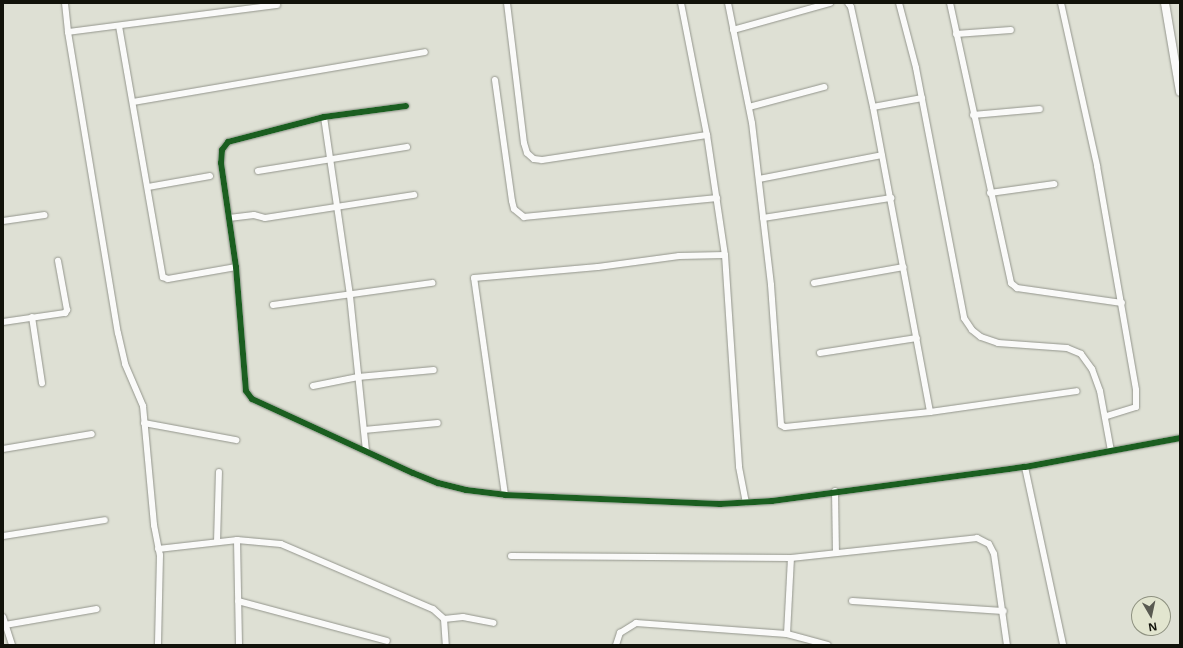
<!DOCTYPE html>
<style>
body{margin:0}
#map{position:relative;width:1183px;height:648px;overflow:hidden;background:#dee0d4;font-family:"Open Sans",sans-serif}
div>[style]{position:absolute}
.roads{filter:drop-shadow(0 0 1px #93958c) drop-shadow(0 0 1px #93958c)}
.minor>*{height:6px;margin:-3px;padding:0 3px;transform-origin:3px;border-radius:3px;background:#fafaf9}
.tertiary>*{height:8px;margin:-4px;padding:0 4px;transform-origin:4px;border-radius:4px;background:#fafaf9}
.cycleway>*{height:6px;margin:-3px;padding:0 3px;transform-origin:3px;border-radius:3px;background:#1b5e20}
span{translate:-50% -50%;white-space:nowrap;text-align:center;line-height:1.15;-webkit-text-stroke:3px #e2e5cf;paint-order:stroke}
.frame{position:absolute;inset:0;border:4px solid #11120a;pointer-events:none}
.north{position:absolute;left:1131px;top:596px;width:40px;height:40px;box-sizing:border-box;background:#e2e5cf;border:1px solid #8e9180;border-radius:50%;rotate:171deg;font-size:11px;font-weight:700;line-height:16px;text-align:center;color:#11120a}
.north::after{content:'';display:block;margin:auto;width:14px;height:18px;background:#595a51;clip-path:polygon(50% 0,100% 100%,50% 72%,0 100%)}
</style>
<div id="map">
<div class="roads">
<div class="minor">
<div style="left:65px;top:3px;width:29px;rotate:84deg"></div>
<div style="left:68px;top:32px;width:305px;rotate:80.6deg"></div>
<div style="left:118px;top:333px;width:32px;rotate:77deg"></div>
<div style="left:125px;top:364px;width:46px;rotate:66.8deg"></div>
<div style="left:143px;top:406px;width:120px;rotate:84.7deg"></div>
<div style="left:154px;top:525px;width:31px;rotate:79deg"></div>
<div style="left:160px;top:555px;width:90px;rotate:91.3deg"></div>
<div style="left:507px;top:3px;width:141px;rotate:83.1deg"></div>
<div style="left:524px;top:143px;width:10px;rotate:73deg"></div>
<div style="left:527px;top:153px;width:9px;rotate:41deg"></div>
<div style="left:534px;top:159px;width:8px;rotate:7deg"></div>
<div style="left:542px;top:160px;width:167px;rotate:-8.6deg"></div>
<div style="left:681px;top:3px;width:135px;rotate:78.9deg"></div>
<div style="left:707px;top:135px;width:121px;rotate:81.5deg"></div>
<div style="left:725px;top:255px;width:212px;rotate:86.2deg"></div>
<div style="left:739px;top:467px;width:36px;rotate:79deg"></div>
<div style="left:728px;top:3px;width:122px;rotate:78.7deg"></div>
<div style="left:752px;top:123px;width:163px;rotate:83.3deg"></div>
<div style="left:771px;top:285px;width:140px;rotate:85.9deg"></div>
<div style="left:781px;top:425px;width:4px;rotate:27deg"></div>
<div style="left:785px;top:427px;width:146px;rotate:-5.9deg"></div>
<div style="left:930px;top:412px;width:148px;rotate:-8.1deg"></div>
<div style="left:848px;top:3px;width:5px;rotate:53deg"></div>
<div style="left:851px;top:7px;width:102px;rotate:77.6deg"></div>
<div style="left:873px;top:107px;width:310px;rotate:79.4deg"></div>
<div style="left:899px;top:3px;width:67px;rotate:75.3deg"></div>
<div style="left:916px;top:68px;width:255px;rotate:79.1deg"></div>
<div style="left:964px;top:318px;width:14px;rotate:56deg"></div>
<div style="left:972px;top:330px;width:11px;rotate:38deg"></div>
<div style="left:981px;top:337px;width:18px;rotate:19deg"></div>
<div style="left:998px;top:343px;width:69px;rotate:4.1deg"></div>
<div style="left:1067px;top:348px;width:15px;rotate:23deg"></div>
<div style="left:1081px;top:354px;width:19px;rotate:54deg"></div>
<div style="left:1092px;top:369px;width:23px;rotate:70deg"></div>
<div style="left:1100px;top:391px;width:61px;rotate:79.6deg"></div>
<div style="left:950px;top:3px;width:287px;rotate:77.7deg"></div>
<div style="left:1011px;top:283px;width:8px;rotate:40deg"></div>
<div style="left:1017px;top:288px;width:106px;rotate:8.1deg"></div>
<div style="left:1061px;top:3px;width:167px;rotate:77.5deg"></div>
<div style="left:1097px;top:166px;width:227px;rotate:80.1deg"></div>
<div style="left:1136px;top:390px;width:17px;rotate:90deg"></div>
<div style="left:1136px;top:407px;width:31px;rotate:163deg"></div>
<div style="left:119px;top:26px;width:255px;rotate:80.1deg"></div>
<div style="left:163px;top:277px;width:5px;rotate:22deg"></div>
<div style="left:168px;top:279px;width:69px;rotate:-10deg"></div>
<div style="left:733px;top:30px;width:101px;rotate:-15.6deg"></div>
<div style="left:68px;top:32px;width:211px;rotate:-7.4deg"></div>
<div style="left:956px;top:34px;width:55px;rotate:-4.2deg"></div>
<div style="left:495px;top:80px;width:122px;rotate:82deg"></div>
<div style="left:512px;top:201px;width:8px;rotate:76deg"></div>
<div style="left:514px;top:209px;width:13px;rotate:39deg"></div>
<div style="left:524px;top:217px;width:194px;rotate:-5.6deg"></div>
<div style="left:133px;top:102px;width:296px;rotate:-9.7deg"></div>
<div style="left:406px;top:106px;width:83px;rotate:172.4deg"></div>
<div style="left:324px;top:117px;width:99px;rotate:165.4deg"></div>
<div style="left:228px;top:142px;width:10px;rotate:127deg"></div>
<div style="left:222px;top:150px;width:13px;rotate:94deg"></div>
<div style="left:221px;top:163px;width:105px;rotate:81.8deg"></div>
<div style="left:236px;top:267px;width:124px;rotate:85.4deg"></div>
<div style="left:246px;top:391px;width:10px;rotate:53deg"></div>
<div style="left:252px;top:399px;width:177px;rotate:24.7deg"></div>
<div style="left:413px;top:473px;width:27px;rotate:22deg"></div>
<div style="left:438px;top:483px;width:29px;rotate:14deg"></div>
<div style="left:466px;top:490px;width:39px;rotate:7deg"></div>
<div style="left:505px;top:495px;width:215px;rotate:2.4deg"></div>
<div style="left:720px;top:504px;width:52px;rotate:-3.3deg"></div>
<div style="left:772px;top:501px;width:255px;rotate:-7.7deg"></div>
<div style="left:1025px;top:467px;width:158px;rotate:-10.6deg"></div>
<div style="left:749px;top:107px;width:78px;rotate:-14.9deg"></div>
<div style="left:873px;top:107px;width:50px;rotate:-10.4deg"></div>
<div style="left:973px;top:115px;width:67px;rotate:-5.1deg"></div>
<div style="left:324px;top:117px;width:181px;rotate:81.7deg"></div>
<div style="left:350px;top:296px;width:156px;rotate:84.1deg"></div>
<div style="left:258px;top:171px;width:151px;rotate:-9.2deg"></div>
<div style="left:759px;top:179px;width:125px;rotate:-11deg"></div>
<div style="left:148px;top:187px;width:63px;rotate:-10.1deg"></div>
<div style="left:990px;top:193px;width:65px;rotate:-8deg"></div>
<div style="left:229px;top:218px;width:25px;rotate:-7deg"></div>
<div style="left:254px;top:215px;width:11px;rotate:15deg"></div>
<div style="left:265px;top:218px;width:151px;rotate:-8.8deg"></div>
<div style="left:763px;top:218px;width:130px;rotate:-8.9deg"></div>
<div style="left:3px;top:221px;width:42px;rotate:-8.1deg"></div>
<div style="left:814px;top:283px;width:91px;rotate:-10.1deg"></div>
<div style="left:273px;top:305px;width:161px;rotate:-7.9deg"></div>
<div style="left:32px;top:317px;width:67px;rotate:81.4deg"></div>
<div style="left:3px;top:322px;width:63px;rotate:-8.3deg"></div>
<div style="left:65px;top:313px;width:4px;rotate:-56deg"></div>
<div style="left:67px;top:310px;width:50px;rotate:-100.4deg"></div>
<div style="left:820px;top:353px;width:98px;rotate:-8.8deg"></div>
<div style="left:313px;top:386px;width:46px;rotate:-11.3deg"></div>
<div style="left:358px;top:377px;width:76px;rotate:-5.3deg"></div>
<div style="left:144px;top:423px;width:94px;rotate:10.5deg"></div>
<div style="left:364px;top:430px;width:74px;rotate:-5.4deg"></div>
<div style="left:3px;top:449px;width:90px;rotate:-9.6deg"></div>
<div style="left:1025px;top:467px;width:182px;rotate:77.9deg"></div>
<div style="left:835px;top:491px;width:62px;rotate:89.1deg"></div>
<div style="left:505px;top:495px;width:219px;rotate:-98.1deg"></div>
<div style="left:474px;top:278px;width:124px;rotate:-5.1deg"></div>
<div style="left:598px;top:267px;width:82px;rotate:-7.7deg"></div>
<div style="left:679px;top:256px;width:46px;rotate:-1.2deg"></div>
<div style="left:3px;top:536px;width:103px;rotate:-8.9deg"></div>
<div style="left:237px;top:540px;width:105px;rotate:88.9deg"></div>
<div style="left:217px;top:542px;width:70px;rotate:-88.4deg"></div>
<div style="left:158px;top:549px;width:80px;rotate:-6.5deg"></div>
<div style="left:237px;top:540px;width:44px;rotate:5.2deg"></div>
<div style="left:281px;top:544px;width:165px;rotate:23.2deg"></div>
<div style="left:433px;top:609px;width:15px;rotate:42deg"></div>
<div style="left:444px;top:619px;width:26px;rotate:86deg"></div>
<div style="left:511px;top:556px;width:280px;rotate:0.4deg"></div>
<div style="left:791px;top:558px;width:187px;rotate:-6.1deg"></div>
<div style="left:977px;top:538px;width:13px;rotate:27deg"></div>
<div style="left:989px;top:544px;width:11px;rotate:63deg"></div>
<div style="left:994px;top:554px;width:92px;rotate:81.9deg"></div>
<div style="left:238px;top:601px;width:154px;rotate:15deg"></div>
<div style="left:852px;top:601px;width:152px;rotate:3.8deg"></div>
<div style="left:3px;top:617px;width:29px;rotate:72deg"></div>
<div style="left:444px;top:619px;width:19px;rotate:-6deg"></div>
<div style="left:463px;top:617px;width:31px;rotate:11deg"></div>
<div style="left:5px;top:625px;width:93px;rotate:-9.9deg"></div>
<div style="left:787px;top:634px;width:76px;rotate:-87deg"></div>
<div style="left:616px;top:645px;width:13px;rotate:-72deg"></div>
<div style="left:620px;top:633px;width:19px;rotate:-32deg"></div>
<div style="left:636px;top:623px;width:151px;rotate:4.2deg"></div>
<div style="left:787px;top:634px;width:42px;rotate:15deg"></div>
</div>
<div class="tertiary">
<div style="left:1165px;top:3px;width:90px;rotate:80.4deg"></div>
</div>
</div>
<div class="cycleway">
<div style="left:406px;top:106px;width:83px;rotate:172.4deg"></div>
<div style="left:324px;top:117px;width:99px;rotate:165.4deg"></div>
<div style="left:228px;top:142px;width:10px;rotate:127deg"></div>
<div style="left:222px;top:150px;width:13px;rotate:94deg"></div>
<div style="left:221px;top:163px;width:105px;rotate:81.8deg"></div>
<div style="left:236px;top:267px;width:124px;rotate:85.4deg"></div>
<div style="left:246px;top:391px;width:10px;rotate:53deg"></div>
<div style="left:252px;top:399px;width:177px;rotate:24.7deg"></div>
<div style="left:413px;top:473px;width:27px;rotate:22deg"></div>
<div style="left:438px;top:483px;width:29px;rotate:14deg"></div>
<div style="left:466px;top:490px;width:39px;rotate:7deg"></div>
<div style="left:505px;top:495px;width:215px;rotate:2.4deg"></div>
<div style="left:720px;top:504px;width:52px;rotate:-3.3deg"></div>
<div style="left:772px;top:501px;width:255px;rotate:-7.7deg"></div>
<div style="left:1025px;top:467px;width:158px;rotate:-10.6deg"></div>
</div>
<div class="frame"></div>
<div class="north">N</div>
</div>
